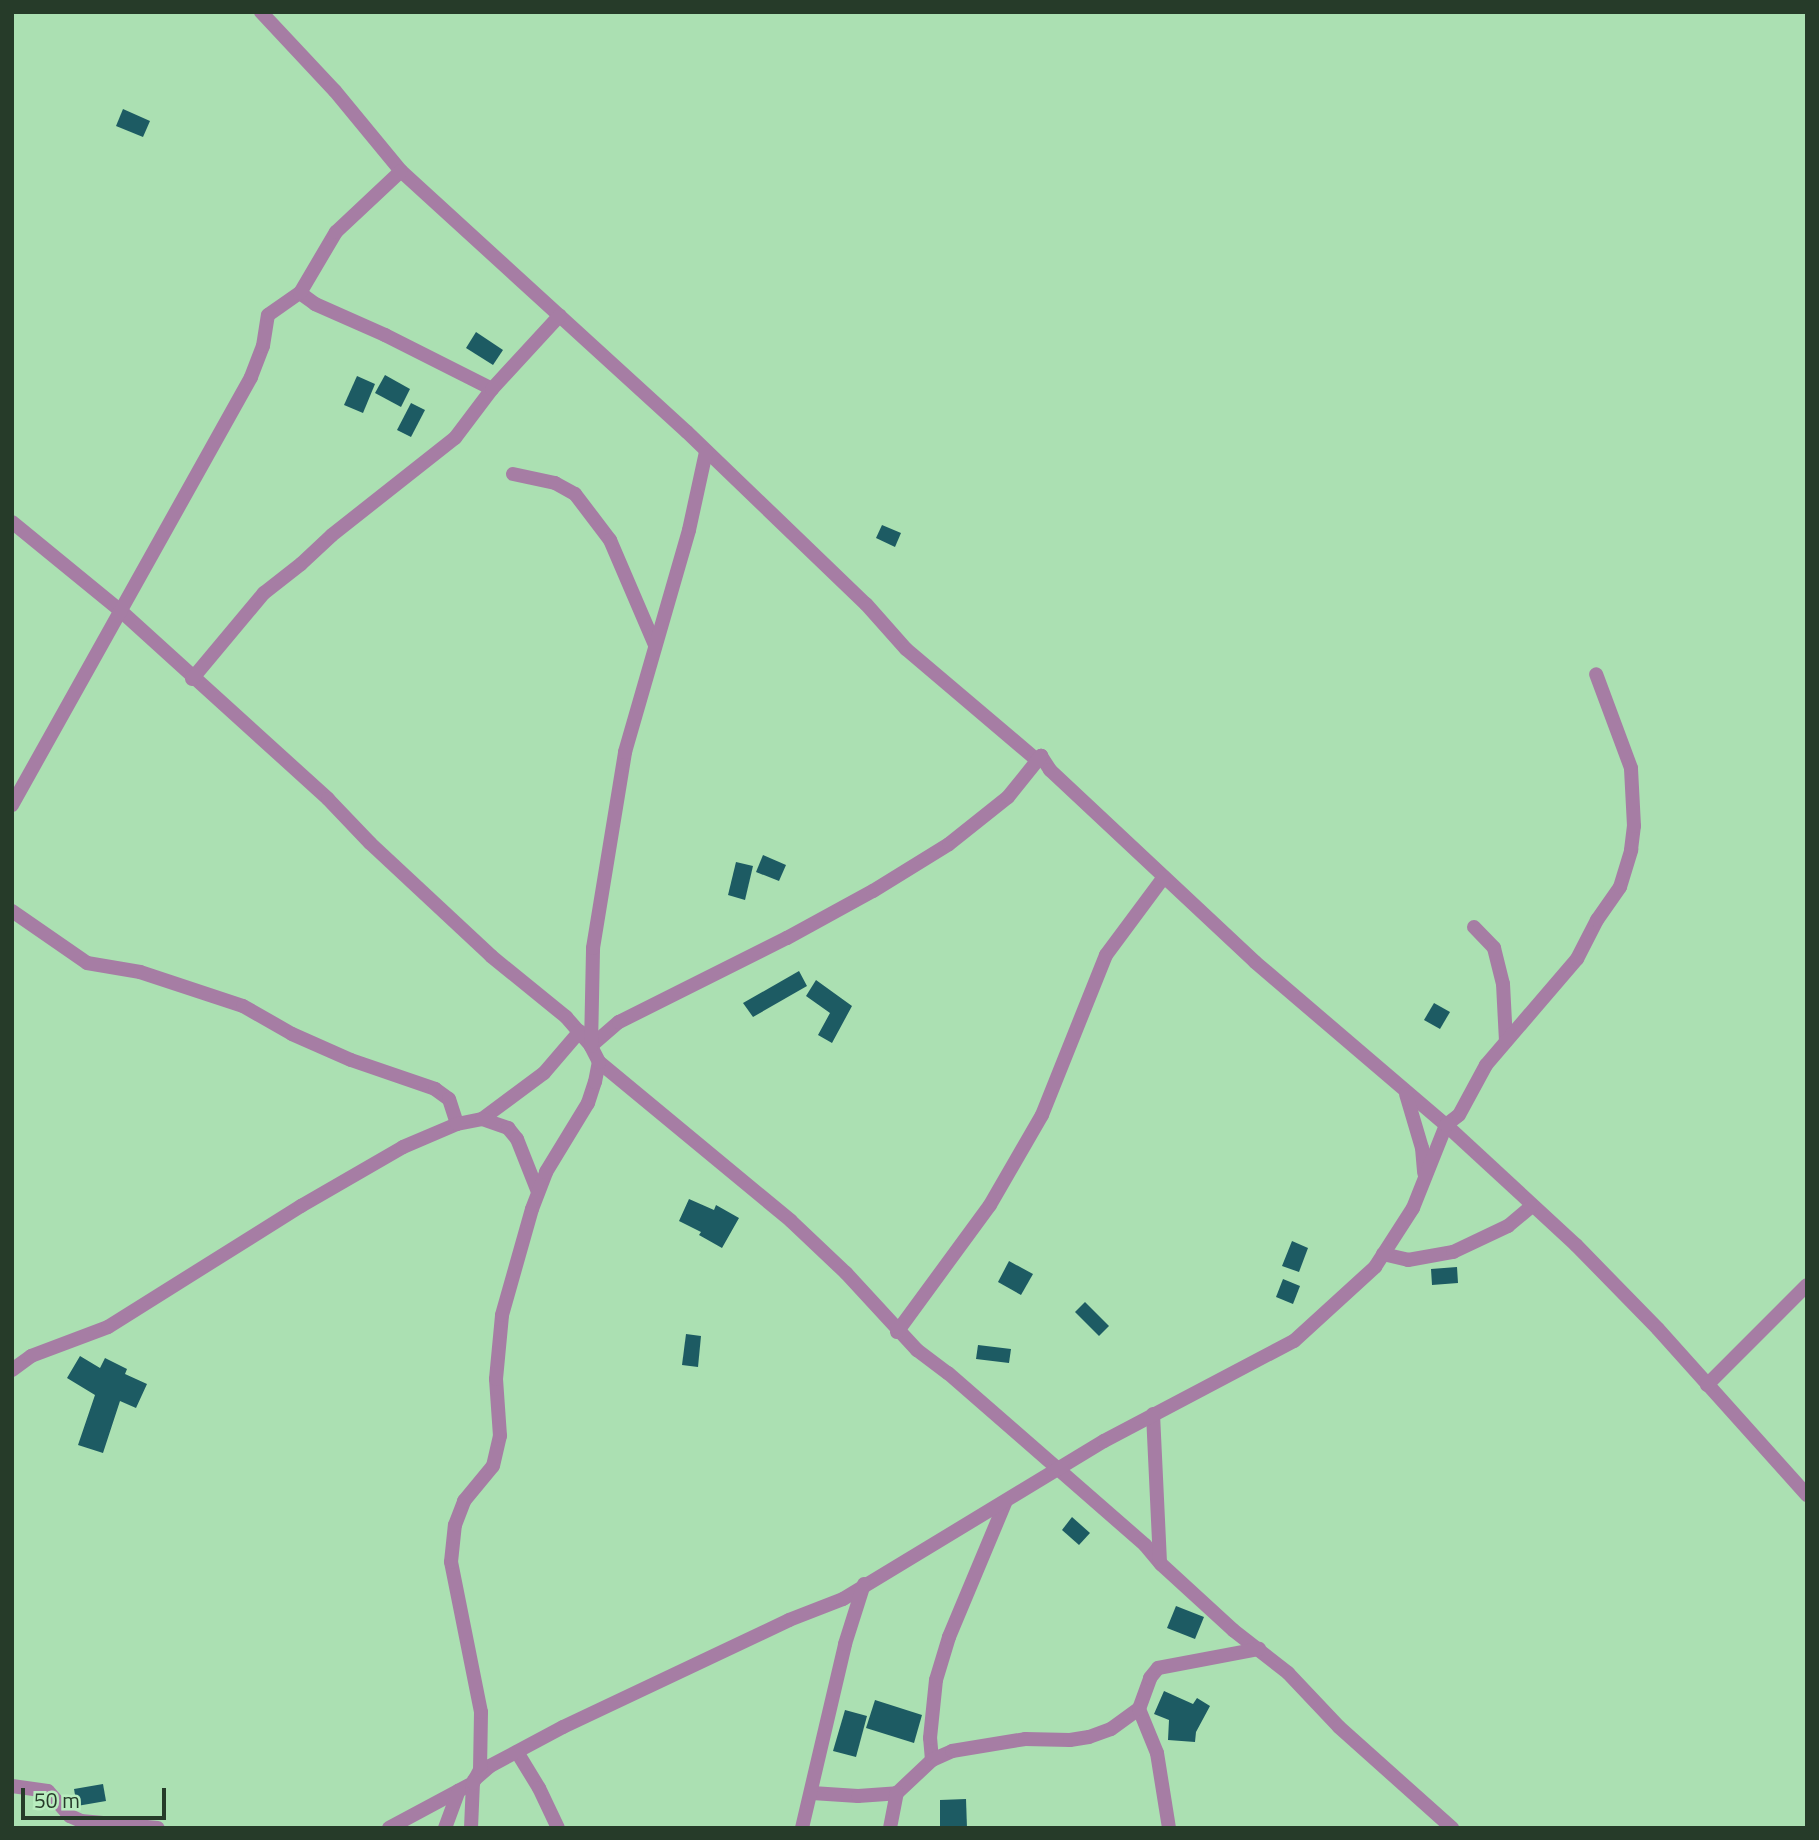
<!DOCTYPE html>
<style>
body{margin:0}
#map{position:relative;width:1819px;height:1840px;overflow:hidden;background:#abe0b2;font-family:"Titillium Web",sans-serif}
div>[style]{position:absolute}
.building>*{inset:0;background:#1d5b63}
.minor>*{height:14px;margin:-7px;padding:0 7px;transform-origin:7px;border-radius:7px;background:#a67da4}
span{translate:-50% -50%;white-space:nowrap;text-align:center;line-height:1.15;-webkit-text-stroke:7px #b8edbe;paint-order:stroke}
.frame{position:absolute;inset:0;border:14px solid #263b29;pointer-events:none}
.scale{position:absolute;left:21px;top:1788px;width:145px;height:32px;box-sizing:border-box;border:4px solid #263b29;border-top:0;padding-left:9px;font-size:21px;line-height:24px;white-space:nowrap;color:#263b29;-webkit-text-stroke:5px #b8edbe;paint-order:stroke}
</style>
<div id="map">
<div class="building">
<div style="clip-path:polygon(123px 109px,150px 121px,143px 137px,116px 126px)"></div>
<div style="clip-path:polygon(476px 332px,503px 350px,493px 365px,466px 348px)"></div>
<div style="clip-path:polygon(385px 375px,410px 389px,401px 407px,375px 393px)"></div>
<div style="clip-path:polygon(357px 376px,375px 384px,363px 413px,344px 405px)"></div>
<div style="clip-path:polygon(411px 403px,425px 410px,411px 437px,397px 430px)"></div>
<div style="clip-path:polygon(882px 525px,901px 533px,895px 547px,876px 538px)"></div>
<div style="clip-path:polygon(763px 855px,786px 865px,779px 881px,756px 872px)"></div>
<div style="clip-path:polygon(736px 862px,753px 866px,745px 900px,728px 895px)"></div>
<div style="clip-path:polygon(799px 971px,807px 986px,753px 1017px,743px 1003px)"></div>
<div style="clip-path:polygon(816px 980px,852px 1006px,832px 1043px,818px 1035px,830px 1013px,806px 996px)"></div>
<div style="clip-path:polygon(1434px 1003px,1450px 1012px,1440px 1029px,1424px 1020px)"></div>
<div style="clip-path:polygon(689px 1199px,714px 1210px,716px 1205px,739px 1218px,722px 1248px,699px 1235px,701px 1232px,679px 1221px)"></div>
<div style="clip-path:polygon(1292px 1241px,1308px 1248px,1299px 1272px,1282px 1266px)"></div>
<div style="clip-path:polygon(1009px 1261px,1033px 1274px,1021px 1295px,998px 1282px)"></div>
<div style="clip-path:polygon(1457px 1267px,1458px 1283px,1432px 1285px,1431px 1269px)"></div>
<div style="clip-path:polygon(1283px 1279px,1300px 1286px,1293px 1304px,1276px 1297px)"></div>
<div style="clip-path:polygon(1085px 1302px,1109px 1326px,1099px 1336px,1075px 1312px)"></div>
<div style="clip-path:polygon(686px 1334px,701px 1336px,698px 1367px,682px 1365px)"></div>
<div style="clip-path:polygon(978px 1345px,1011px 1349px,1009px 1363px,976px 1359px)"></div>
<div style="clip-path:polygon(80px 1356px,100px 1368px,105px 1358px,127px 1369px,125px 1374px,147px 1384px,136px 1408px,120px 1401px,103px 1453px,78px 1445px,95px 1395px,67px 1378px)"></div>
<div style="clip-path:polygon(1072px 1517px,1090px 1533px,1079px 1545px,1062px 1530px)"></div>
<div style="clip-path:polygon(1176px 1606px,1204px 1617px,1195px 1639px,1167px 1628px)"></div>
<div style="clip-path:polygon(1164px 1691px,1193px 1704px,1197px 1698px,1210px 1706px,1196px 1732px,1195px 1742px,1168px 1740px,1169px 1720px,1154px 1714px)"></div>
<div style="clip-path:polygon(875px 1700px,922px 1715px,914px 1743px,866px 1728px)"></div>
<div style="clip-path:polygon(845px 1710px,867px 1716px,856px 1757px,833px 1751px)"></div>
<div style="clip-path:polygon(103px 1784px,106px 1801px,77px 1806px,74px 1789px)"></div>
<div style="clip-path:polygon(966px 1799px,967px 1828px,940px 1828px,940px 1800px)"></div>
</div>
<div class="minor">
<div style="left:261px;top:12px;width:108px;rotate:46.9deg"></div>
<div style="left:335px;top:91px;width:104px;rotate:50.5deg"></div>
<div style="left:401px;top:171px;width:387px;rotate:42.4deg"></div>
<div style="left:687px;top:432px;width:248px;rotate:43.9deg"></div>
<div style="left:866px;top:604px;width:60px;rotate:48.4deg"></div>
<div style="left:906px;top:649px;width:172px;rotate:40.3deg"></div>
<div style="left:1037px;top:760px;width:6px;rotate:-45deg"></div>
<div style="left:1041px;top:756px;width:17px;rotate:57deg"></div>
<div style="left:1050px;top:770px;width:281px;rotate:43.1deg"></div>
<div style="left:1255px;top:962px;width:251px;rotate:40.5deg"></div>
<div style="left:1446px;top:1125px;width:177px;rotate:42.7deg"></div>
<div style="left:1576px;top:1245px;width:117px;rotate:45.7deg"></div>
<div style="left:1658px;top:1329px;width:223px;rotate:48.1deg"></div>
<div style="left:300px;top:293px;width:19px;rotate:36deg"></div>
<div style="left:315px;top:304px;width:77px;rotate:23.9deg"></div>
<div style="left:385px;top:335px;width:120px;rotate:26.8deg"></div>
<div style="left:513px;top:474px;width:43px;rotate:12.1deg"></div>
<div style="left:555px;top:483px;width:23px;rotate:29deg"></div>
<div style="left:575px;top:494px;width:58px;rotate:52.7deg"></div>
<div style="left:610px;top:540px;width:114px;rotate:66.8deg"></div>
<div style="left:12px;top:522px;width:142px;rotate:39.3deg"></div>
<div style="left:122px;top:612px;width:278px;rotate:42.2deg"></div>
<div style="left:328px;top:799px;width:61px;rotate:46.3deg"></div>
<div style="left:370px;top:843px;width:166px;rotate:43deg"></div>
<div style="left:491px;top:956px;width:97px;rotate:39.1deg"></div>
<div style="left:566px;top:1017px;width:38px;rotate:49deg"></div>
<div style="left:591px;top:1046px;width:37px;rotate:-41deg"></div>
<div style="left:619px;top:1022px;width:188px;rotate:-26.6deg"></div>
<div style="left:787px;top:938px;width:98px;rotate:-28.7deg"></div>
<div style="left:873px;top:891px;width:89px;rotate:-31.7deg"></div>
<div style="left:949px;top:844px;width:75px;rotate:-38.5deg"></div>
<div style="left:1008px;top:797px;width:53px;rotate:-51.2deg"></div>
<div style="left:192px;top:679px;width:112px;rotate:-50.1deg"></div>
<div style="left:264px;top:593px;width:47px;rotate:-38.1deg"></div>
<div style="left:301px;top:564px;width:42px;rotate:-43.1deg"></div>
<div style="left:332px;top:535px;width:157px;rotate:-38.3deg"></div>
<div style="left:455px;top:438px;width:61px;rotate:-52.9deg"></div>
<div style="left:492px;top:389px;width:100px;rotate:-47.4deg"></div>
<div style="left:12px;top:805px;width:490px;rotate:-60.8deg"></div>
<div style="left:251px;top:377px;width:33px;rotate:-69deg"></div>
<div style="left:263px;top:346px;width:31px;rotate:-81deg"></div>
<div style="left:268px;top:315px;width:39px;rotate:-35deg"></div>
<div style="left:300px;top:293px;width:71px;rotate:-59.5deg"></div>
<div style="left:336px;top:232px;width:89px;rotate:-43.2deg"></div>
<div style="left:12px;top:911px;width:91px;rotate:34.7deg"></div>
<div style="left:87px;top:963px;width:54px;rotate:9.6deg"></div>
<div style="left:140px;top:972px;width:108px;rotate:18.3deg"></div>
<div style="left:243px;top:1006px;width:56px;rotate:29.7deg"></div>
<div style="left:292px;top:1034px;width:64px;rotate:23.8deg"></div>
<div style="left:351px;top:1060px;width:89px;rotate:19deg"></div>
<div style="left:435px;top:1089px;width:17px;rotate:36deg"></div>
<div style="left:449px;top:1099px;width:26px;rotate:72deg"></div>
<div style="left:1474px;top:927px;width:29px;rotate:46deg"></div>
<div style="left:1494px;top:948px;width:37px;rotate:76deg"></div>
<div style="left:1503px;top:984px;width:57px;rotate:87deg"></div>
<div style="left:599px;top:1062px;width:249px;rotate:39.6deg"></div>
<div style="left:791px;top:1221px;width:76px;rotate:43.4deg"></div>
<div style="left:846px;top:1273px;width:105px;rotate:47.3deg"></div>
<div style="left:917px;top:1350px;width:39px;rotate:37deg"></div>
<div style="left:948px;top:1373px;width:262px;rotate:41.1deg"></div>
<div style="left:1145px;top:1545px;width:25px;rotate:50deg"></div>
<div style="left:1161px;top:1564px;width:98px;rotate:42.5deg"></div>
<div style="left:1233px;top:1630px;width:70px;rotate:38deg"></div>
<div style="left:1288px;top:1673px;width:74px;rotate:46.6deg"></div>
<div style="left:1339px;top:1727px;width:152px;rotate:41.8deg"></div>
<div style="left:1406px;top:1094px;width:56px;rotate:73.5deg"></div>
<div style="left:1422px;top:1148px;width:25px;rotate:85deg"></div>
<div style="left:482px;top:1119px;width:77px;rotate:-36.6deg"></div>
<div style="left:544px;top:1073px;width:55px;rotate:-49.4deg"></div>
<div style="left:1383px;top:1254px;width:26px;rotate:13deg"></div>
<div style="left:1408px;top:1260px;width:46px;rotate:-10.1deg"></div>
<div style="left:1453px;top:1252px;width:61px;rotate:-25.3deg"></div>
<div style="left:1508px;top:1226px;width:31px;rotate:-40deg"></div>
<div style="left:897px;top:1332px;width:157px;rotate:-53.8deg"></div>
<div style="left:990px;top:1205px;width:104px;rotate:-60deg"></div>
<div style="left:1042px;top:1115px;width:172px;rotate:-68.2deg"></div>
<div style="left:1106px;top:955px;width:97px;rotate:-53.4deg"></div>
<div style="left:12px;top:1370px;width:24px;rotate:-36deg"></div>
<div style="left:31px;top:1356px;width:82px;rotate:-20.6deg"></div>
<div style="left:108px;top:1327px;width:228px;rotate:-32.1deg"></div>
<div style="left:301px;top:1206px;width:118px;rotate:-30deg"></div>
<div style="left:403px;top:1147px;width:59px;rotate:-23.1deg"></div>
<div style="left:457px;top:1124px;width:25px;rotate:-11deg"></div>
<div style="left:482px;top:1119px;width:28px;rotate:19deg"></div>
<div style="left:508px;top:1128px;width:14px;rotate:51deg"></div>
<div style="left:517px;top:1139px;width:57px;rotate:68.4deg"></div>
<div style="left:1707px;top:1385px;width:141px;rotate:-45deg"></div>
<div style="left:1153px;top:1414px;width:148px;rotate:87.3deg"></div>
<div style="left:517px;top:1752px;width:42px;rotate:58.6deg"></div>
<div style="left:539px;top:1788px;width:44px;rotate:64.6deg"></div>
<div style="left:932px;top:1760px;width:22px;rotate:-95deg"></div>
<div style="left:930px;top:1738px;width:58px;rotate:-84.1deg"></div>
<div style="left:936px;top:1680px;width:45px;rotate:-73.2deg"></div>
<div style="left:949px;top:1637px;width:147px;rotate:-67.3deg"></div>
<div style="left:474px;top:1780px;width:21px;rotate:-41deg"></div>
<div style="left:490px;top:1766px;width:83px;rotate:-28.1deg"></div>
<div style="left:563px;top:1727px;width:250px;rotate:-25.3deg"></div>
<div style="left:789px;top:1620px;width:58px;rotate:-21.3deg"></div>
<div style="left:843px;top:1599px;width:305px;rotate:-31.2deg"></div>
<div style="left:1104px;top:1441px;width:215px;rotate:-27.8deg"></div>
<div style="left:1294px;top:1341px;width:110px;rotate:-42.4deg"></div>
<div style="left:1375px;top:1267px;width:70px;rotate:-57.2deg"></div>
<div style="left:1413px;top:1208px;width:89px;rotate:-68.3deg"></div>
<div style="left:1446px;top:1125px;width:16px;rotate:-38deg"></div>
<div style="left:1459px;top:1115px;width:57px;rotate:-61.6deg"></div>
<div style="left:1486px;top:1065px;width:140px;rotate:-49.4deg"></div>
<div style="left:1577px;top:959px;width:44px;rotate:-62.9deg"></div>
<div style="left:1597px;top:920px;width:40px;rotate:-55.1deg"></div>
<div style="left:1620px;top:887px;width:39px;rotate:-73deg"></div>
<div style="left:1631px;top:850px;width:24px;rotate:-83deg"></div>
<div style="left:1634px;top:826px;width:58px;rotate:-93deg"></div>
<div style="left:1631px;top:768px;width:100px;rotate:-110.4deg"></div>
<div style="left:12px;top:1786px;width:36px;rotate:8deg"></div>
<div style="left:48px;top:1791px;width:33px;rotate:49deg"></div>
<div style="left:70px;top:1816px;width:12px;rotate:24deg"></div>
<div style="left:81px;top:1821px;width:77px;rotate:5.2deg"></div>
<div style="left:812px;top:1793px;width:46px;rotate:3.7deg"></div>
<div style="left:858px;top:1796px;width:39px;rotate:-4deg"></div>
<div style="left:897px;top:1793px;width:48px;rotate:-43.3deg"></div>
<div style="left:932px;top:1760px;width:22px;rotate:-24deg"></div>
<div style="left:952px;top:1751px;width:74px;rotate:-9.3deg"></div>
<div style="left:1025px;top:1739px;width:45px;rotate:1.3deg"></div>
<div style="left:1070px;top:1740px;width:19px;rotate:-9deg"></div>
<div style="left:1089px;top:1737px;width:23px;rotate:-20deg"></div>
<div style="left:1111px;top:1729px;width:34px;rotate:-36deg"></div>
<div style="left:389px;top:1828px;width:95px;rotate:-28.2deg"></div>
<div style="left:445px;top:1828px;width:40px;rotate:-69.8deg"></div>
<div style="left:471px;top:1828px;width:45px;rotate:-87.5deg"></div>
<div style="left:473px;top:1783px;width:15px;rotate:-62deg"></div>
<div style="left:480px;top:1770px;width:58px;rotate:-89deg"></div>
<div style="left:481px;top:1712px;width:153px;rotate:-101.3deg"></div>
<div style="left:451px;top:1562px;width:37px;rotate:-84deg"></div>
<div style="left:455px;top:1525px;width:26px;rotate:-69deg"></div>
<div style="left:464px;top:1501px;width:45px;rotate:-50.4deg"></div>
<div style="left:493px;top:1466px;width:31px;rotate:-77deg"></div>
<div style="left:500px;top:1436px;width:57px;rotate:-94deg"></div>
<div style="left:496px;top:1379px;width:64px;rotate:-84.6deg"></div>
<div style="left:502px;top:1315px;width:110px;rotate:-74.2deg"></div>
<div style="left:532px;top:1209px;width:40px;rotate:-69deg"></div>
<div style="left:546px;top:1172px;width:81px;rotate:-58.7deg"></div>
<div style="left:588px;top:1103px;width:22px;rotate:-72deg"></div>
<div style="left:595px;top:1082px;width:20px;rotate:-79deg"></div>
<div style="left:599px;top:1062px;width:18px;rotate:-117deg"></div>
<div style="left:591px;top:1046px;width:98px;rotate:-88.8deg"></div>
<div style="left:593px;top:948px;width:199px;rotate:-80.7deg"></div>
<div style="left:625px;top:752px;width:231px;rotate:-73.9deg"></div>
<div style="left:689px;top:530px;width:80px;rotate:-77.7deg"></div>
<div style="left:802px;top:1828px;width:189px;rotate:-76.8deg"></div>
<div style="left:845px;top:1644px;width:63px;rotate:-72.4deg"></div>
<div style="left:890px;top:1828px;width:36px;rotate:-79deg"></div>
<div style="left:1169px;top:1828px;width:76px;rotate:-99.1deg"></div>
<div style="left:1157px;top:1753px;width:48px;rotate:-112.2deg"></div>
<div style="left:1139px;top:1709px;width:33px;rotate:-70deg"></div>
<div style="left:1150px;top:1678px;width:13px;rotate:-51deg"></div>
<div style="left:1158px;top:1668px;width:103px;rotate:-10.7deg"></div>
</div>
<div class="frame"></div>
<div class="scale">50 m</div>
</div>
